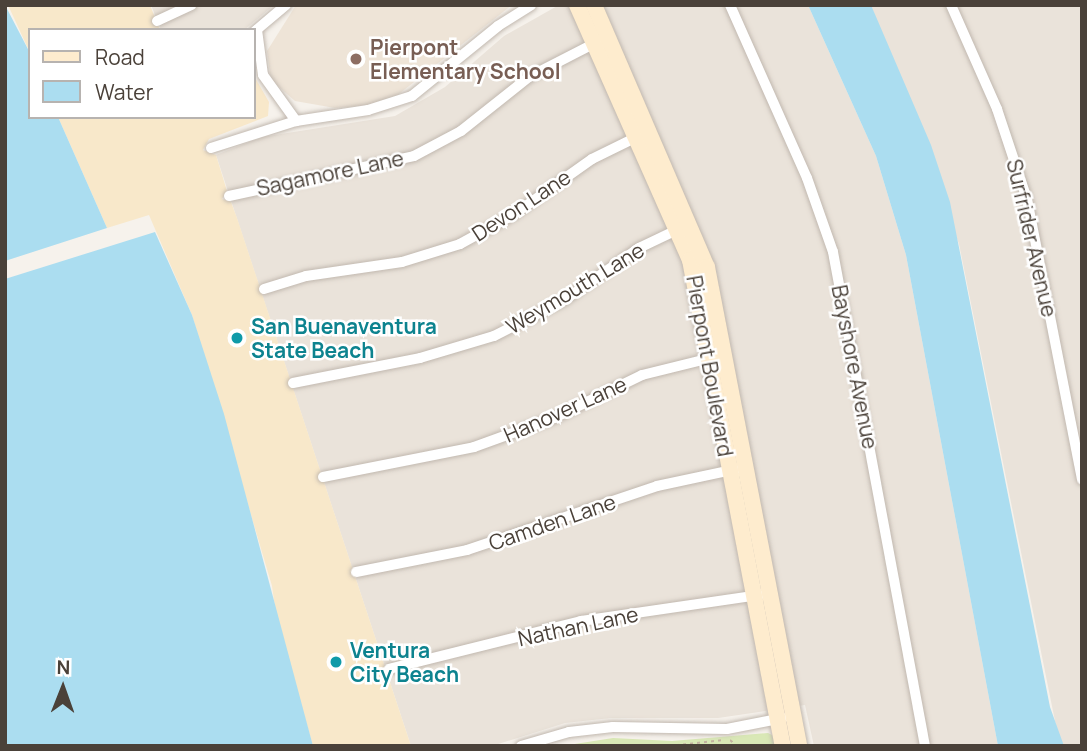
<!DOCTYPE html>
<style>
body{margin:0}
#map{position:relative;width:1087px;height:751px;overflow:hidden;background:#f6f2ec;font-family:Manrope,sans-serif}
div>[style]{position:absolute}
.residential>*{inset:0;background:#eae3da}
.education>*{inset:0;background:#eee4d7}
.green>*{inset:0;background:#d9e8b6}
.sand>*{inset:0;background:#f8e8ca}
.water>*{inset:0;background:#abddf0}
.path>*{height:2px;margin-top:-1px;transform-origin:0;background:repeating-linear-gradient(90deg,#c3b2a0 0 3.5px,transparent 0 7px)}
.roads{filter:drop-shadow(0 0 2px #c1b8af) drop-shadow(0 0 2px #c1b8af)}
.street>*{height:10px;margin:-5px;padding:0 5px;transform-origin:5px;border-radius:5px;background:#fff}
.secondary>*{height:16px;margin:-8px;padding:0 8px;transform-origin:8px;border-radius:8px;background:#feecce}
.dots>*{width:19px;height:19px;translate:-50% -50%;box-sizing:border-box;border:4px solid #fff;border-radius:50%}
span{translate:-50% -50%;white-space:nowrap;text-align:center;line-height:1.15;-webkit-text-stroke:5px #fff;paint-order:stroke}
.education-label{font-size:21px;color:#785e54;font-weight:700}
.left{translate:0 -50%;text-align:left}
.street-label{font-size:21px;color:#4a4139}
.culture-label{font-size:21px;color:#0d838f;font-weight:700}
.frame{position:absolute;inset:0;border:7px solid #4a4139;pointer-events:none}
.legend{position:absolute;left:28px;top:28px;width:228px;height:91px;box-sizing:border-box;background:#fff;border:2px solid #b7b3b0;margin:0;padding:9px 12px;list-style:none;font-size:21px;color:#4a4139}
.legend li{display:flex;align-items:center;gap:14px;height:35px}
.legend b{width:35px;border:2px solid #b7b3b0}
.north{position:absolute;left:28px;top:653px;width:70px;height:70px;-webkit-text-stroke:5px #fff;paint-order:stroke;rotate:1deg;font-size:19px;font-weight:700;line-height:28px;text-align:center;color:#4a4139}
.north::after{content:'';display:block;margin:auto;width:24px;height:32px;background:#4a4139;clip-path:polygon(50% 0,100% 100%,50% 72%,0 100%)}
</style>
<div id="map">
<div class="residential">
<div style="clip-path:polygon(151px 5px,274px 5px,244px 30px,161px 30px)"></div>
<div style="clip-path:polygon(559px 5px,808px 5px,876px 156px,906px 255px,998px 746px,814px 746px,805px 705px,718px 718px,611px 718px,565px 723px,492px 746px,411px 746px,216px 155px,262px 137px,395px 116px,445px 87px,504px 36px)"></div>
<div style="clip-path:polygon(871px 5px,1082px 5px,1082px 746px,1064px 746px,1058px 736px,959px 244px)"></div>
</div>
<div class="education">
<div style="clip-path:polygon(296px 5px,512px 5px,395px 97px,370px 105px,335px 108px,295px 101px,271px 80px,267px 51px)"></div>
</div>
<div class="green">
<div style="clip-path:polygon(768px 733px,774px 736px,776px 746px,562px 746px,613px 738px,672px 741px)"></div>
</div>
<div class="sand">
<div style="clip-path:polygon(8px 5px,150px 5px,160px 30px,30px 30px,30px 53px)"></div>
<div style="clip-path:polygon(254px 76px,269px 102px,268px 116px,209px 139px,203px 150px,216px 155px,227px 191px,222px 199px,231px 202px,237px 218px,411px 746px,313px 746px,277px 622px,272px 586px,192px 315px,149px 215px,107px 228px,58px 117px,254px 117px)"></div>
</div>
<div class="water">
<div style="clip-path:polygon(5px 5px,30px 53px,30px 117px,58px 117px,107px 228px,5px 261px)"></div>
<div style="clip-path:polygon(808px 5px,871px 5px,931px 145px,950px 202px,1050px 707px,1064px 746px,998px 746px,906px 255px,876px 156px)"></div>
<div style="clip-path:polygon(155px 232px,192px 315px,224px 414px,313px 746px,5px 746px,5px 279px)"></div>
</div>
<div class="path">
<div style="left:730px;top:740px;width:9px;rotate:41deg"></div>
<div style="left:569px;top:746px;width:3px"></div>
<div style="left:669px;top:746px;width:55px;rotate:-6.2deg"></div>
</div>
<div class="roads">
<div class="street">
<div style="left:730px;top:5px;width:189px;rotate:66deg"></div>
<div style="left:807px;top:178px;width:78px;rotate:70.6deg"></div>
<div style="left:833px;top:252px;width:502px;rotate:79.45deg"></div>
<div style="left:951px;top:5px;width:114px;rotate:66.1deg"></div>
<div style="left:997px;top:109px;width:95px;rotate:71.6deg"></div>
<div style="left:1027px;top:199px;width:286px;rotate:78.9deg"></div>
<div style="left:157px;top:21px;width:38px;rotate:-25deg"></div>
<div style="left:257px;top:30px;width:45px;rotate:82.4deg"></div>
<div style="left:263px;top:75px;width:57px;rotate:54.3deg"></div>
<div style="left:296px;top:121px;width:73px;rotate:-8.7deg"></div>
<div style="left:368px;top:110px;width:46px;rotate:-17.7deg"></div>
<div style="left:412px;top:96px;width:111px;rotate:-39.1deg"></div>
<div style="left:498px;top:26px;width:39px;rotate:-32deg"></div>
<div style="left:254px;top:32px;width:42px;rotate:-40.2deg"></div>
<div style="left:211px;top:148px;width:89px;rotate:-17.6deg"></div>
<div style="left:229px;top:196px;width:189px;rotate:-12.2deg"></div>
<div style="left:414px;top:156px;width:53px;rotate:-28deg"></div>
<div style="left:461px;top:131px;width:87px;rotate:-38.5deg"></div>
<div style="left:529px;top:77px;width:79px;rotate:-27.2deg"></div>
<div style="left:264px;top:289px;width:44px;rotate:-17.2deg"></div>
<div style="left:306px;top:276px;width:97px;rotate:-8.3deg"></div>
<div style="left:402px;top:262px;width:61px;rotate:-17.2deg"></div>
<div style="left:460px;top:244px;width:60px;rotate:-28.7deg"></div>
<div style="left:513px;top:215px;width:97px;rotate:-35.3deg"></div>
<div style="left:592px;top:159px;width:55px;rotate:-26.1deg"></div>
<div style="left:293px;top:383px;width:129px;rotate:-11.1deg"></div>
<div style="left:420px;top:358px;width:77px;rotate:-16.6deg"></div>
<div style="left:494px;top:336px;width:77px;rotate:-26.9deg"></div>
<div style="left:563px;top:301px;width:93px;rotate:-34.9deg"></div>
<div style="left:639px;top:248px;width:47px;rotate:-25.5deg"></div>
<div style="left:323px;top:477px;width:154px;rotate:-11.2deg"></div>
<div style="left:474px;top:447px;width:85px;rotate:-19.9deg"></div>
<div style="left:554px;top:418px;width:98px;rotate:-26deg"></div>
<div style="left:642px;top:375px;width:75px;rotate:-13.9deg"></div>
<div style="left:356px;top:572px;width:113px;rotate:-11.2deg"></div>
<div style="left:467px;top:550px;width:200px;rotate:-18.6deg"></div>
<div style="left:657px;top:486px;width:82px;rotate:-12deg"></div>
<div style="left:389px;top:669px;width:198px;rotate:-14deg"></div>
<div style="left:581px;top:621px;width:181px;rotate:-8.3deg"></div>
<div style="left:521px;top:746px;width:50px;rotate:-16.3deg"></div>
<div style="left:569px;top:732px;width:44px;rotate:-6.5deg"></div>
<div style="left:613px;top:727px;width:114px;rotate:1deg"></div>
<div style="left:727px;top:729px;width:57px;rotate:-11.1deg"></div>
</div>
<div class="secondary">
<div style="left:577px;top:5px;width:279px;rotate:66.1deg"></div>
<div style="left:690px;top:260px;width:495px;rotate:79.2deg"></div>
<div style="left:594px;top:5px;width:285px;rotate:66.7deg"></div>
<div style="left:707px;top:267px;width:488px;rotate:79.1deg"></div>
</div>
</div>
<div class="dots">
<div style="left:356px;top:59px;background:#8d6e63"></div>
<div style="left:237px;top:338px;background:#0f9aa8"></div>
<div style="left:336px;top:662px;background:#0f9aa8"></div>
</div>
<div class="education-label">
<span class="left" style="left:370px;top:59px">Pierpont<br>Elementary School</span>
</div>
<div class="street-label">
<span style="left:330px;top:173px;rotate:-12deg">Sagamore Lane</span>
<span style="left:521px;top:205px;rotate:-33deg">Devon Lane</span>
<span style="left:1032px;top:238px;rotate:77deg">Surfrider Avenue</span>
<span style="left:575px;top:288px;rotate:-31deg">Weymouth Lane</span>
<span style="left:710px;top:366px;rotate:80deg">Pierpont Boulevard</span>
<span style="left:855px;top:367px;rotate:79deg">Bayshore Avenue</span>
<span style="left:565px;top:409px;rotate:-24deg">Hanover Lane</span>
<span style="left:552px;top:522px;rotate:-19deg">Camden Lane</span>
<span style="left:578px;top:626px;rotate:-12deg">Nathan Lane</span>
</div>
<div class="culture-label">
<span class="left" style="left:251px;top:338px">San Buenaventura<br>State Beach</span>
<span class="left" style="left:350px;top:662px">Ventura<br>City Beach</span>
</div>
<div class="frame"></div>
<ul class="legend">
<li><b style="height:9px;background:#feecce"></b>Road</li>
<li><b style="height:19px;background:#abddf0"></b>Water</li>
</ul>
<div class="north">N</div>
</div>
